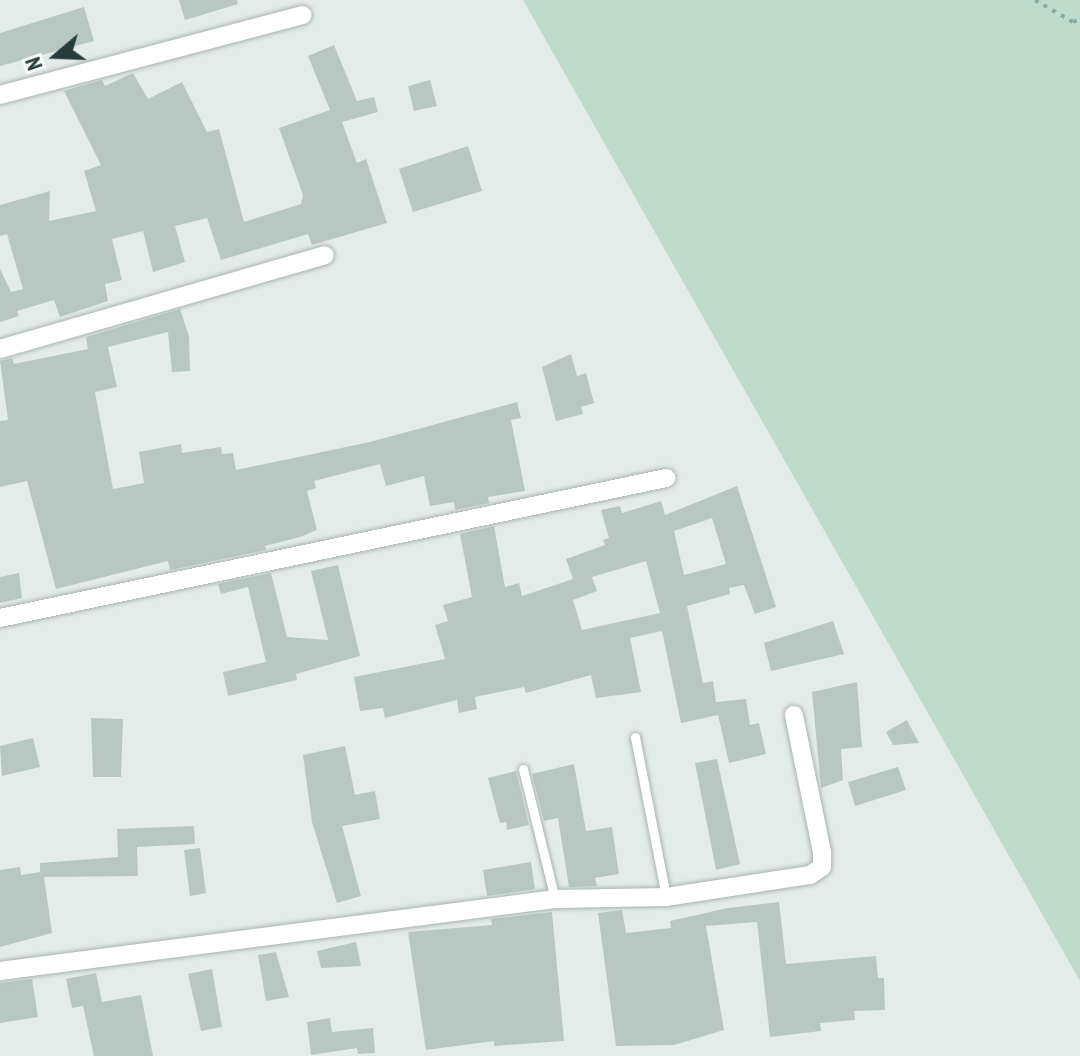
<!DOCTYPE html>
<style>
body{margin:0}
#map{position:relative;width:1080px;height:1056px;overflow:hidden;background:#e4ecea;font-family:"PT Sans Narrow",sans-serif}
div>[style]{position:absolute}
.green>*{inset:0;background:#bfdbcb}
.building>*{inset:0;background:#b9c7c3}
.path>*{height:4px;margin-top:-2px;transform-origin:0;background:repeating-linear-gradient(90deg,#87ada7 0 4px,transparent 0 10px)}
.roads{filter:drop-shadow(0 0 2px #a7b4b2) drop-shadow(0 0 2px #a7b4b2)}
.lane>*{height:9px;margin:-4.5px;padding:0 4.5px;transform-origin:4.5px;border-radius:4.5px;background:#fff}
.street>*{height:18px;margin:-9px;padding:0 9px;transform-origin:9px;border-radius:9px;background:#fff}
span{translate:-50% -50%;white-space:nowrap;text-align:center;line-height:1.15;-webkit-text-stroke:6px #f4f9f7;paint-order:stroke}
.north{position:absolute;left:16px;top:16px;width:80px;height:80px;-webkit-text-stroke:6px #f4f9f7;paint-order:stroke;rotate:251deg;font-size:22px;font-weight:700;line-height:32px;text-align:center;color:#253c3a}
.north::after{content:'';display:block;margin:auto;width:28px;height:36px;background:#253c3a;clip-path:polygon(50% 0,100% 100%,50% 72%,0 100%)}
</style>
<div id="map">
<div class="green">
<div style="clip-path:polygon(523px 0,1080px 0,1080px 981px,912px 685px)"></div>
</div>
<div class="building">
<div style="clip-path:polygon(179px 0,237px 0,238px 4px,185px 20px)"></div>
<div style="clip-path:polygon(84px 7px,94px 41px,0 66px,0 33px)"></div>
<div style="clip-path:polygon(334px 45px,357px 101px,374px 97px,378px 112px,342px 122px,357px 163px,366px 159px,387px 223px,312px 245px,308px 234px,221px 260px,207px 218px,175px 226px,185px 262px,153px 272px,143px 231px,112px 239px,122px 280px,105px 284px,108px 301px,60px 317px,54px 300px,17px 311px,19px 316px,0 322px,0 269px,11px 292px,23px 289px,7px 234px,0 236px,0 205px,50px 191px,49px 221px,96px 211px,84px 171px,101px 165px,64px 91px,102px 80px,105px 86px,133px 73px,148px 99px,182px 82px,207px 132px,219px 129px,244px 222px,301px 204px,303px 195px,279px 128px,330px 110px,308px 56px)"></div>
<div style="clip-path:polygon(430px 80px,437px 106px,414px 111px,408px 86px)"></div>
<div style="clip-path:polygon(468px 146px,482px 191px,413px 212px,399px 169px)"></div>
<div style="clip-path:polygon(180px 309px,189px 336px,190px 371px,172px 372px,168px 332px,108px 347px,117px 387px,95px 392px,113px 489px,144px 483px,139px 452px,181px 444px,182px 453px,221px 447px,222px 454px,233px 453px,236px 470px,370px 442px,517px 402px,521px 418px,511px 420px,525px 491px,488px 497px,489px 503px,455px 510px,454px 502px,430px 506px,424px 476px,386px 486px,380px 464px,314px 481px,316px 488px,307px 491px,317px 530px,300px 537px,265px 546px,266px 550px,170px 570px,168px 561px,56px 589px,27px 481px,0 487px,0 421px,8px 420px,0 361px,12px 358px,14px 364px,88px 349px,86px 337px)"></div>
<div style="clip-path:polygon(571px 354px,577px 376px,586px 373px,594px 403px,581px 407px,583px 414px,556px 421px,542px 367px)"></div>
<div style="clip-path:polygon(evenodd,737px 486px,776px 607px,755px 614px,744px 585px,729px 588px,730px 594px,687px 606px,703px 683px,713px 681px,716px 702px,746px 699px,750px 725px,759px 723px,766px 754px,729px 763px,718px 715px,681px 723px,662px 631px,630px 638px,641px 692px,596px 698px,591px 675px,526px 693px,524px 687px,475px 697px,477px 709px,459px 713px,457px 700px,385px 718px,383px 708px,360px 711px,354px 677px,445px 659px,435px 625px,448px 621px,443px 605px,472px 597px,460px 534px,494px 526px,505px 587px,519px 583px,522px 596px,573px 579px,566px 559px,605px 545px,603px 540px,609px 538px,601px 510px,620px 506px,622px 513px,661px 501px,665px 515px,737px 486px,712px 518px,726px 564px,684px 575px,674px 531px,712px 518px,737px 486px,646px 561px,660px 613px,582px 630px,573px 600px,597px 591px,592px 577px,646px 561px)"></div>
<div style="clip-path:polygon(338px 565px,360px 656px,296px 674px,297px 680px,228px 696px,223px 672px,266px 662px,248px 587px,221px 594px,218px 584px,271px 573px,287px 637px,328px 640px,311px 571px)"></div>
<div style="clip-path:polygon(19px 573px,22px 598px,0 603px,0 577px)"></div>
<div style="clip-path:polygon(833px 621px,844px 654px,771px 671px,764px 643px)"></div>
<div style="clip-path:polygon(857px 682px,862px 747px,841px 749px,843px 780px,821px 788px,812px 692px)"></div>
<div style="clip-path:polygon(91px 718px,123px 719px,121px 777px,93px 777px)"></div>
<div style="clip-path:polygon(907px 720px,919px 743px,893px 745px,886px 732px)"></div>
<div style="clip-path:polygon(33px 738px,40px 767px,2px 776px,0 746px)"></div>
<div style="clip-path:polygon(345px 746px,355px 795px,375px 791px,380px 819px,342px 826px,361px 896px,337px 903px,312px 822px,303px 755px)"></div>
<div style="clip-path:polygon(717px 759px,740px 864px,716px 870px,695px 763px)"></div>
<div style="clip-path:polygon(574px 764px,586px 831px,612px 827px,619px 874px,595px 878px,597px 886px,569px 887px,558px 818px,544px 821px,532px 774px)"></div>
<div style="clip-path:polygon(898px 767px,906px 790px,855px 806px,848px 782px)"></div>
<div style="clip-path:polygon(516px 771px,529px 825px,507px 830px,506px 822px,500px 823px,488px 778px)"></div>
<div style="clip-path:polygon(194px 826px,195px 844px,137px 847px,138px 876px,44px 877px,52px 933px,0 947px,0 870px,20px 867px,21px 875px,40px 872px,40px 863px,118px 857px,117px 829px)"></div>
<div style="clip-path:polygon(200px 848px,206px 893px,190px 896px,184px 850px)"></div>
<div style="clip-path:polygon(531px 862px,535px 889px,487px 896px,483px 870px)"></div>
<div style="clip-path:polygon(779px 902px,786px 964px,876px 956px,878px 978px,884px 978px,885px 1010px,854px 1011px,855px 1020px,820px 1023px,821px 1031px,770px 1037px,757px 922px,706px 926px,724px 1030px,674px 1045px,616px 1046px,598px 913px,622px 910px,626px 933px,671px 928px,670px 921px,728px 908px)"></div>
<div style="clip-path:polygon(552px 912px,564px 1041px,494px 1046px,494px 1041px,426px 1050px,408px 932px,492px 925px,491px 919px)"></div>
<div style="clip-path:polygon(356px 942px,361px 966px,321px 968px,317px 951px)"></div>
<div style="clip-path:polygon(276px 952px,289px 997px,266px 1001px,258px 955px)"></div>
<div style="clip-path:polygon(212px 969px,222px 1027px,201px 1031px,188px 974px)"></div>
<div style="clip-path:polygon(96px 973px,102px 1002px,141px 995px,153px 1056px,94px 1056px,83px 1006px,72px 1008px,66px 979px)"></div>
<div style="clip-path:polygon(32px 979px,38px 1017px,0 1023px,0 983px)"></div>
<div style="clip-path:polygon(330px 1018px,332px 1032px,373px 1028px,375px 1053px,358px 1054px,357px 1048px,311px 1055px,307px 1022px)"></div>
</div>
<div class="path">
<div style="left:1035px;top:0;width:44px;rotate:30.1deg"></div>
<div style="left:1073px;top:22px;width:8px;rotate:-23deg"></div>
</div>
<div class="roads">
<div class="lane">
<div style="left:635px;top:737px;width:163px;rotate:79deg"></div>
<div style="left:523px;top:769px;width:134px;rotate:76.2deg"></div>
</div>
<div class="street">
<div style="left:0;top:95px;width:313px;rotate:-14.8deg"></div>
<div style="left:0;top:349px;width:338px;rotate:-16.1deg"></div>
<div style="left:0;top:618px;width:681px;rotate:-11.87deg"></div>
<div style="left:0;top:971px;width:560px;rotate:-7.39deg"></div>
<div style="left:555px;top:899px;width:111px;rotate:-1deg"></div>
<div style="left:666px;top:897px;width:146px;rotate:-8.7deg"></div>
<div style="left:810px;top:875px;width:14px;rotate:-34deg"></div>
<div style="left:822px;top:867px;width:15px;rotate:-90deg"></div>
<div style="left:822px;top:852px;width:140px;rotate:-101.6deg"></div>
</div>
</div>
<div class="north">N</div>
</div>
